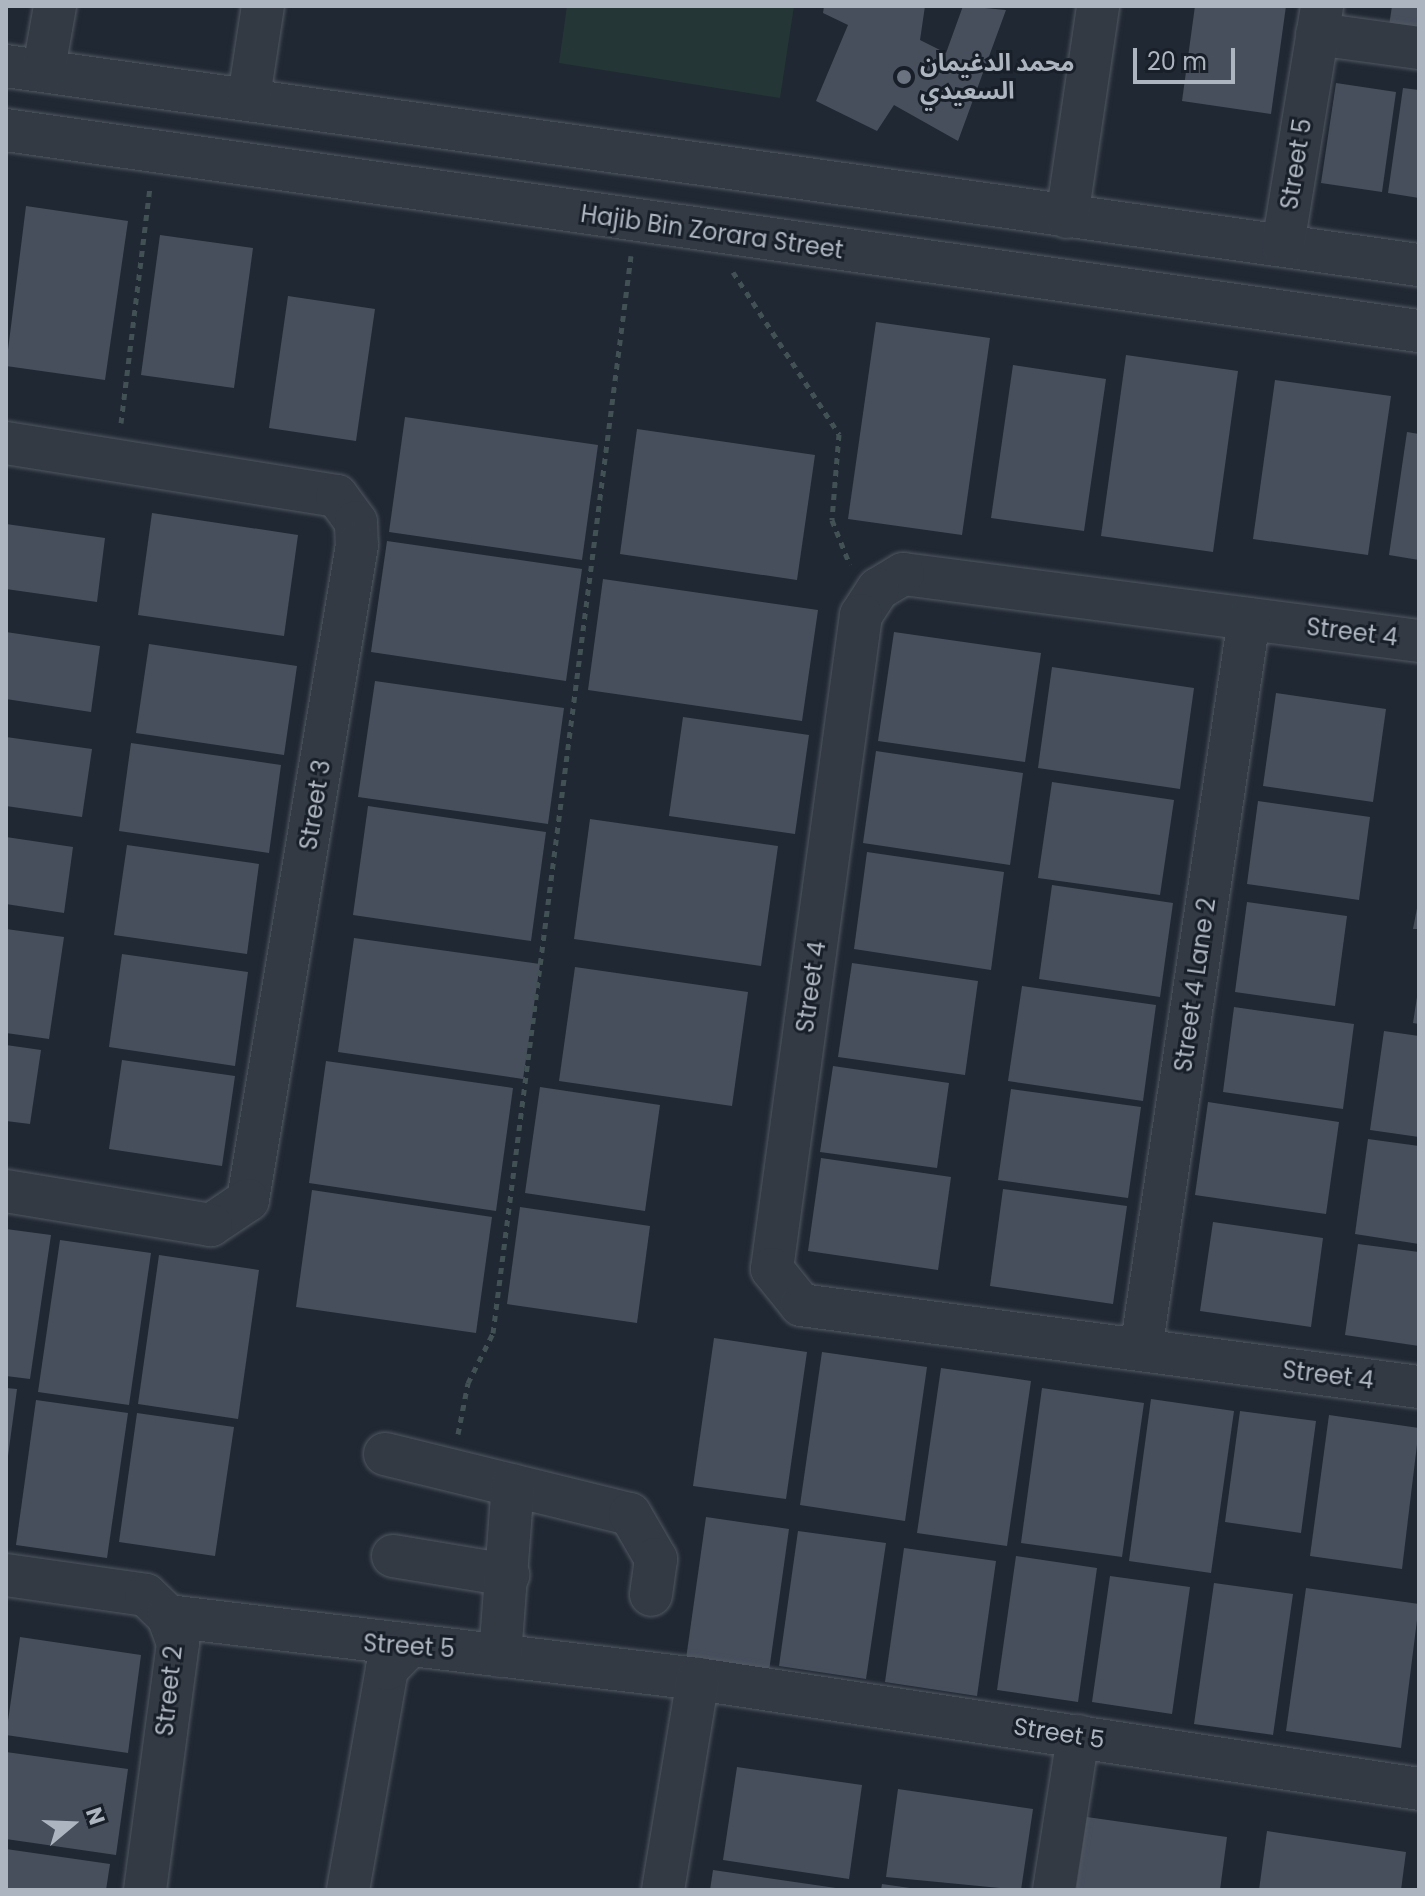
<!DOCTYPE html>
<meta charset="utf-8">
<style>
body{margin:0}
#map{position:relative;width:1425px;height:1896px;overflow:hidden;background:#202833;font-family:Poppins,"Noto Sans Arabic",sans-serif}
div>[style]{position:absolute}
.green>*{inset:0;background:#253636}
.building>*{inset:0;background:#474f5d}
.path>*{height:5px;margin-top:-2.5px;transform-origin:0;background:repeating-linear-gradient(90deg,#415154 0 6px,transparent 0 12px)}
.roads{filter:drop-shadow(0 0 2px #515862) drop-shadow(0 0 2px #515862)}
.minor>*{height:42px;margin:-21px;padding:0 21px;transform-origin:21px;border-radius:21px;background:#333a44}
.dots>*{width:22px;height:22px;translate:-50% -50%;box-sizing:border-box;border:4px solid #191f28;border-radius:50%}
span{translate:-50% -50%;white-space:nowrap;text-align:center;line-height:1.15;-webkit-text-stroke:6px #191f28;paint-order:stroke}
.poi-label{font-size:24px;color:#adb5c1;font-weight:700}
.left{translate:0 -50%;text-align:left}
.street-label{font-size:24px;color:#adb5c1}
.frame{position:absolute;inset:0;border:8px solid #adb5c1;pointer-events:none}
.north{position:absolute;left:32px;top:1784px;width:80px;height:80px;-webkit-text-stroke:6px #191f28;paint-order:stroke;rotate:71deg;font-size:22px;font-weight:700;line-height:32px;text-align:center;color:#adb5c1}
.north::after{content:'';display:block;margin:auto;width:28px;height:36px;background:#adb5c1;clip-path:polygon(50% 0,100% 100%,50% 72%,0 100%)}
.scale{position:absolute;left:1133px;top:48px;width:102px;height:36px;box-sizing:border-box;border:4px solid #adb5c1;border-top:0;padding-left:10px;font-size:24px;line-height:28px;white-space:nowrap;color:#adb5c1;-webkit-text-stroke:6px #191f28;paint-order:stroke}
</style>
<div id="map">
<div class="green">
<div style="clip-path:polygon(567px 6px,794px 6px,780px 98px,559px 63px)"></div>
</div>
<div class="building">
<div style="clip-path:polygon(824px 6px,925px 6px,920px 40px,946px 53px,963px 6px,1006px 10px,958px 141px,894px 105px,877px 131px,816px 101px,848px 25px,823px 13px)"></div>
<div style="clip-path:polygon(1195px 6px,1286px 6px,1271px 114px,1182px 101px)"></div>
<div style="clip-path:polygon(1392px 6px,1419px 6px,1419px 30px,1389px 26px)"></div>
<div style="clip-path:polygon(1336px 83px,1396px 92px,1382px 192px,1321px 183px)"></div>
<div style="clip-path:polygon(1403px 88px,1419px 90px,1419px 198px,1388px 193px)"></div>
<div style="clip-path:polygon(26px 206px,128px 221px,105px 380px,6px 366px)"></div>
<div style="clip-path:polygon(160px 235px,253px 248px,234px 388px,141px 375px)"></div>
<div style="clip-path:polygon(288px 296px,375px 309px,356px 441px,269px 428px)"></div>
<div style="clip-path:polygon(876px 322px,990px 338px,962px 535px,848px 519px)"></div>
<div style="clip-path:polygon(1126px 355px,1238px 371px,1213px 552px,1101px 536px)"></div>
<div style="clip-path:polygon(1013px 365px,1106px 379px,1084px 531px,991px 518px)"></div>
<div style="clip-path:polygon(1275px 380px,1391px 396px,1368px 555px,1253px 539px)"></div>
<div style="clip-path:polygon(405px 417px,598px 445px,582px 560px,389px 532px)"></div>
<div style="clip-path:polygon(637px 429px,815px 455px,797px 580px,620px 554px)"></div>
<div style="clip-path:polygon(1407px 432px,1419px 434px,1419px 560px,1389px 555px)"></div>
<div style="clip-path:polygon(152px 513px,298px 535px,284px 636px,138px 615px)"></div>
<div style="clip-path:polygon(6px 524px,105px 538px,97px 602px,6px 589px)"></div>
<div style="clip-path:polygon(387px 541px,582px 569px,566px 681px,371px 652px)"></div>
<div style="clip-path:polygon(603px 579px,818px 610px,802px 721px,588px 690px)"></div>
<div style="clip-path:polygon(6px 632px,100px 646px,91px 712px,6px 699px)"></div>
<div style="clip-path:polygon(894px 632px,1041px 653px,1025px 762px,878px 741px)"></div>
<div style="clip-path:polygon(149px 644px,297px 666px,284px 755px,136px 733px)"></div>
<div style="clip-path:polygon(1052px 667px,1194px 688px,1180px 789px,1038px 768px)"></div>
<div style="clip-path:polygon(375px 681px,564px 708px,548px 824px,358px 797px)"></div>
<div style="clip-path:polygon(1276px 693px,1386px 709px,1373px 802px,1263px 786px)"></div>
<div style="clip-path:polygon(683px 717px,809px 735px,795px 834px,669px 816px)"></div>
<div style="clip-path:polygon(6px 737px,92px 749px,82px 817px,6px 806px)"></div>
<div style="clip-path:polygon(131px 743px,281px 765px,269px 853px,119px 831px)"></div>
<div style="clip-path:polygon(876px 751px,1023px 773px,1010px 865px,863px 843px)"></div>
<div style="clip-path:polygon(1052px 782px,1174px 800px,1160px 895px,1038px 878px)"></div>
<div style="clip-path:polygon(1258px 801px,1370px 817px,1359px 900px,1247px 884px)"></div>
<div style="clip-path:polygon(368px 806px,546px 832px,531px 941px,353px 915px)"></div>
<div style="clip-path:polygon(590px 819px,778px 846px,761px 966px,574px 939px)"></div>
<div style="clip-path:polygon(6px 837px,73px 847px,64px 913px,6px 904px)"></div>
<div style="clip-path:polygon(127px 845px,259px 864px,247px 954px,114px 935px)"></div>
<div style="clip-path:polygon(867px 852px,1004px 872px,991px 970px,854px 949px)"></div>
<div style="clip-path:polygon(1052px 885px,1173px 903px,1160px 997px,1039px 979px)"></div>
<div style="clip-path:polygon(1419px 898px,1419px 929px,1413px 929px)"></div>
<div style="clip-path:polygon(1247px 902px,1347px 916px,1335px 1006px,1235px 992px)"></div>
<div style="clip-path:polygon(6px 929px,64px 937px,49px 1039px,6px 1033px)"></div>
<div style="clip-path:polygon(354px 938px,540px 964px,523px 1079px,338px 1052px)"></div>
<div style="clip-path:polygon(122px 954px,248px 972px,235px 1066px,109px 1047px)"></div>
<div style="clip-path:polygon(852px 963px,978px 981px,965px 1075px,838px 1057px)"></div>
<div style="clip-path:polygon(575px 967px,748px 992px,732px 1106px,559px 1081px)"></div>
<div style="clip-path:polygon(1022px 986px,1156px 1005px,1143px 1101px,1008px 1081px)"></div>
<div style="clip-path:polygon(1417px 997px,1419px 997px,1419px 1024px,1413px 1023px)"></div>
<div style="clip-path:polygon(1234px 1007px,1354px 1024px,1343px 1109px,1223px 1092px)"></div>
<div style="clip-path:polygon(1384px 1031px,1419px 1036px,1419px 1137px,1370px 1130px)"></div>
<div style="clip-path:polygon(6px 1045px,41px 1050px,30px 1124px,6px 1121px)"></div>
<div style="clip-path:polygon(122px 1060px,235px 1076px,222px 1166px,109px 1149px)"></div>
<div style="clip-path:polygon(326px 1061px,513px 1088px,496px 1211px,309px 1183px)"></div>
<div style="clip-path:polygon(833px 1066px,949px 1083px,937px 1168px,820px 1152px)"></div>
<div style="clip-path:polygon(540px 1087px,660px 1105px,645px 1211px,525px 1193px)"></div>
<div style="clip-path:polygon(1011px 1089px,1141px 1107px,1128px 1198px,998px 1180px)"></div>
<div style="clip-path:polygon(1208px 1102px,1339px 1122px,1326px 1214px,1195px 1195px)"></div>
<div style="clip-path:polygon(1368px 1139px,1419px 1146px,1419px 1244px,1355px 1234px)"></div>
<div style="clip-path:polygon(821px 1158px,951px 1177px,938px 1270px,808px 1251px)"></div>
<div style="clip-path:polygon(1003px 1189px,1127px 1206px,1113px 1304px,990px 1286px)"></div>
<div style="clip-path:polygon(312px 1190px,492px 1217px,476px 1333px,296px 1307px)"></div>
<div style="clip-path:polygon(520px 1207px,650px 1226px,637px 1323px,507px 1304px)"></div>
<div style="clip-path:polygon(1213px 1222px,1323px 1238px,1311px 1327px,1200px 1311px)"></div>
<div style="clip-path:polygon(6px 1229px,51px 1235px,30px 1379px,6px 1376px)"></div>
<div style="clip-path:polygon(60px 1240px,151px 1253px,129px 1405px,38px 1392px)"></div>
<div style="clip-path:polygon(1358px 1244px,1419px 1252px,1419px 1346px,1345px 1335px)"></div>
<div style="clip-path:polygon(159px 1255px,259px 1270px,238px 1419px,138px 1404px)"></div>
<div style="clip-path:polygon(714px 1338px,807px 1352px,786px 1499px,693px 1486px)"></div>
<div style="clip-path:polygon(822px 1352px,927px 1367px,905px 1521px,800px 1505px)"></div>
<div style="clip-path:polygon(941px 1368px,1031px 1381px,1007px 1546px,917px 1533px)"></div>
<div style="clip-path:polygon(6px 1388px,17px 1389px,8px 1456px,6px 1456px)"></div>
<div style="clip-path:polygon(1042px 1388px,1144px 1403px,1122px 1557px,1021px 1543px)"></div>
<div style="clip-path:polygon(1151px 1399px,1234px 1411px,1211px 1573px,1129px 1561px)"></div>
<div style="clip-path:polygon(36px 1400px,128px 1413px,107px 1558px,16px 1545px)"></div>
<div style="clip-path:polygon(1240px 1411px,1316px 1421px,1301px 1533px,1225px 1522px)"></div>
<div style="clip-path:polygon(137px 1413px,234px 1427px,215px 1556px,119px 1542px)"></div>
<div style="clip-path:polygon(1329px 1415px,1419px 1428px,1402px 1569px,1310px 1556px)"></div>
<div style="clip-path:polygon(706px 1517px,789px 1529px,769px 1671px,686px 1659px)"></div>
<div style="clip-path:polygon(798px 1531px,886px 1543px,866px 1679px,779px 1666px)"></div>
<div style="clip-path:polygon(904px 1548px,996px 1561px,977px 1696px,885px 1682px)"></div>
<div style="clip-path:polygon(1016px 1556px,1097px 1568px,1078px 1702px,997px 1690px)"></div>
<div style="clip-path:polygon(1110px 1576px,1190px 1587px,1172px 1714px,1092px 1702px)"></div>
<div style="clip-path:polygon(1214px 1583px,1293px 1594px,1273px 1735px,1194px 1724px)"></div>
<div style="clip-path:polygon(1306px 1588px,1419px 1604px,1401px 1748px,1286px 1731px)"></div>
<div style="clip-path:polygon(20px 1637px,141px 1655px,128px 1753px,6px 1735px)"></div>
<div style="clip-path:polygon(6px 1752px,128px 1769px,116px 1855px,6px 1839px)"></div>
<div style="clip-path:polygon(737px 1767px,862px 1785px,849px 1879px,723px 1860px)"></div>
<div style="clip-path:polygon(898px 1789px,1033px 1809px,1021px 1890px,886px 1877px)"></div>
<div style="clip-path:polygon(1087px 1817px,1227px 1837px,1220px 1890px,1076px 1890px)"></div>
<div style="clip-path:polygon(1267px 1831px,1406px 1852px,1401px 1890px,1259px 1890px)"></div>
<div style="clip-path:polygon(6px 1849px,110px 1864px,106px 1890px,6px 1890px)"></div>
<div style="clip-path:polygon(713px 1870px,836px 1888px,836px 1890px,710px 1890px)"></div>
<div style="clip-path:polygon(882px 1884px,910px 1888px,910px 1890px,881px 1890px)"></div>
</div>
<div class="path">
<div style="left:733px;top:272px;width:194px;rotate:56.8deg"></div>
<div style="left:839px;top:434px;width:86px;rotate:94.7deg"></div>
<div style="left:832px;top:520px;width:48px;rotate:68.2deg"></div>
<div style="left:121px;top:423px;width:238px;rotate:-83deg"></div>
<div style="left:458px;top:1434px;width:52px;rotate:-78.9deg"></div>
<div style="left:468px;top:1383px;width:56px;rotate:-63.4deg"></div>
<div style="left:493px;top:1333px;width:1086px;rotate:-82.7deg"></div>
</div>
<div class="roads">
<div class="minor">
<div style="left:1317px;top:34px;width:103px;rotate:7.8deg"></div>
<div style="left:6px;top:66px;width:1427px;rotate:8.02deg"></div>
<div style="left:44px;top:68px;width:63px;rotate:-79.9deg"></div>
<div style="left:249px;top:97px;width:92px;rotate:-81.3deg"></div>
<div style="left:6px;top:130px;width:1427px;rotate:8.1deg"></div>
<div style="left:1067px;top:217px;width:213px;rotate:-81.6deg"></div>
<div style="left:1283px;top:245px;width:242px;rotate:-80.7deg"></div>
<div style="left:6px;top:443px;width:335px;rotate:9.1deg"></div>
<div style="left:337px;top:496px;width:32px;rotate:54deg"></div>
<div style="left:356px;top:522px;width:23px;rotate:88deg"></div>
<div style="left:357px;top:545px;width:664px;rotate:99.45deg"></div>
<div style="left:248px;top:1200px;width:45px;rotate:146deg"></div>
<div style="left:211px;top:1225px;width:208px;rotate:-170.6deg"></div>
<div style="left:1419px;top:641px;width:520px;rotate:-172.6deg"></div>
<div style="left:903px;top:574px;width:29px;rotate:149deg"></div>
<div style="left:878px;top:589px;width:31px;rotate:123deg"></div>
<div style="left:861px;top:615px;width:660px;rotate:97.75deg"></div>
<div style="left:772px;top:1269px;width:46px;rotate:51.1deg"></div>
<div style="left:801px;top:1305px;width:623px;rotate:7.56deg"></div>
<div style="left:1141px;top:1350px;width:739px;rotate:-81.6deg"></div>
<div style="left:385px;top:1454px;width:252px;rotate:13.8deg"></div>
<div style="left:630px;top:1514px;width:52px;rotate:60deg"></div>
<div style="left:656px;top:1559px;width:36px;rotate:98deg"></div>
<div style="left:393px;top:1556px;width:117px;rotate:9.4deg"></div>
<div style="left:6px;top:1575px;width:141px;rotate:8.1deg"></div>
<div style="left:146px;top:1595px;width:30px;rotate:44deg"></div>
<div style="left:168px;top:1616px;width:29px;rotate:70deg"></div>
<div style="left:178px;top:1643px;width:249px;rotate:97.6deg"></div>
<div style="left:168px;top:1616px;width:534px;rotate:6.78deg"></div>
<div style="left:698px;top:1679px;width:729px;rotate:8.67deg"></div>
<div style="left:500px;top:1656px;width:171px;rotate:-85.7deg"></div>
<div style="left:348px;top:1890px;width:224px;rotate:-80deg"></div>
<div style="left:387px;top:1669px;width:28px;rotate:-46deg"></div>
<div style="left:663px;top:1890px;width:214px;rotate:-80.6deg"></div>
<div style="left:1054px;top:1890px;width:156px;rotate:-81.1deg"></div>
</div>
</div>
<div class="dots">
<div style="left:904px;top:77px;background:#6b7280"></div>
</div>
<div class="poi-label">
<span class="left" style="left:920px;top:77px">محمد الدغيمان<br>السعيدي</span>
</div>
<div class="street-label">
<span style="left:1296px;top:164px;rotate:-81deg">Street 5</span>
<span style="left:712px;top:232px;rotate:8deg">Hajib Bin Zorara Street</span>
<span style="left:1352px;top:632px;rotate:7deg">Street 4</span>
<span style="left:315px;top:805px;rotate:-81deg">Street 3</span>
<span style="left:1195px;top:985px;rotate:-82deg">Street 4 Lane 2</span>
<span style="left:811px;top:987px;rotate:-82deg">Street 4</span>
<span style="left:1328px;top:1375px;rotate:7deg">Street 4</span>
<span style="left:409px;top:1646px;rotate:4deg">Street 5</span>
<span style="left:169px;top:1691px;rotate:-84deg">Street 2</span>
<span style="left:1059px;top:1733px;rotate:9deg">Street 5</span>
</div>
<div class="frame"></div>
<div class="north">N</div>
<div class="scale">20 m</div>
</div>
